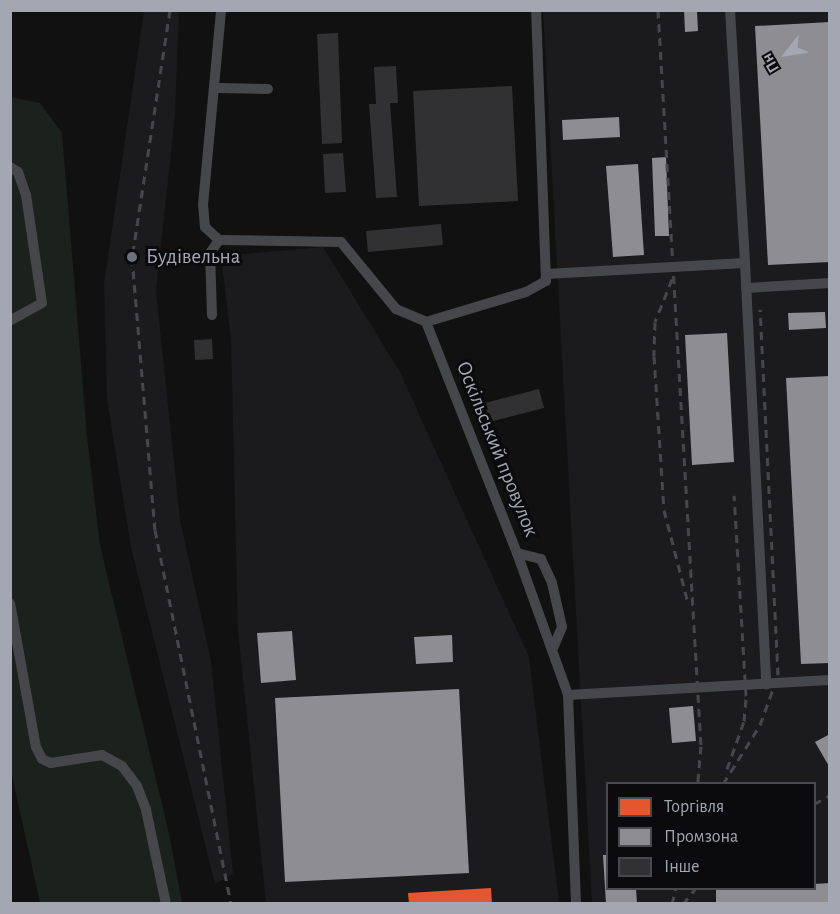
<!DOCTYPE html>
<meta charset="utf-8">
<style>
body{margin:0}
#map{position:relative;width:840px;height:914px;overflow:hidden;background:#111;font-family:"Alegreya Sans",sans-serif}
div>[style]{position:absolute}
.built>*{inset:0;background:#1b1b1d}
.green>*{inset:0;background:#1b211c}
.shops>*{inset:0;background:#e4572e}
.industry>*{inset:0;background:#8d8d92}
.building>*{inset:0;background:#313133}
.minor>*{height:10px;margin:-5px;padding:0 5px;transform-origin:5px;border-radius:5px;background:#46474a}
.rail>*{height:3px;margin-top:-1.5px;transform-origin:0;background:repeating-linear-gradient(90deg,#46474a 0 8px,transparent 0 14px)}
.dots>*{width:16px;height:16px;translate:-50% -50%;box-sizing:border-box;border:3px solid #0b0b0d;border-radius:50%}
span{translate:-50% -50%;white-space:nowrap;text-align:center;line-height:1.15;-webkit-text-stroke:6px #0b0b0d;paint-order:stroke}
.poi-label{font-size:21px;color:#a2a7b2}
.left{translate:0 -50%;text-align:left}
.street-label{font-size:21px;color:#a2a7b2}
.frame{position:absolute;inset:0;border:12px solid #a2a7b2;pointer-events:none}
.legend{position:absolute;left:606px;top:782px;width:210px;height:108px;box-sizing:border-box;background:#0b0b0d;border:2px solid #47494f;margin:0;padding:8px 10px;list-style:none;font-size:18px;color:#a2a7b2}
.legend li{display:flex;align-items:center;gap:12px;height:30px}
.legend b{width:30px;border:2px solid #47494f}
.north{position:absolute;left:756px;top:24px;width:60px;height:60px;-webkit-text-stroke:4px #0b0b0d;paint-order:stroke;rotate:240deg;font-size:16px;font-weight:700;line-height:24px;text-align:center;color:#a2a7b2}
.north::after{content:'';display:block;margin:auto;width:21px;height:27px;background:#a2a7b2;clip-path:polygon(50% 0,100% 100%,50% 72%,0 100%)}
</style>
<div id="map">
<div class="built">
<div style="clip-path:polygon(144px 11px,179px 11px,175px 115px,156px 291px,180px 520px,211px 661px,233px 874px,215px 884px,131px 547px,107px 399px,104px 284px)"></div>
<div style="clip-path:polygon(evenodd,543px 11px,829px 11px,829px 903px,592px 903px,543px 11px,608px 784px,814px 784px,814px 888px,608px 888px,608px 784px)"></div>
<div style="clip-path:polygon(323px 247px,400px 372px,529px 657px,559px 903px,266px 903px,238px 631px,231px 338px,221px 256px)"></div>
</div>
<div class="green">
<div style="clip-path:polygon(10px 97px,40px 103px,62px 133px,87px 436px,100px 545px,170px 838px,182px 903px,40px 903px,11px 771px)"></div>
</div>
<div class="shops">
<div style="clip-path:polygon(491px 888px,492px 904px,409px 904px,408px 893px)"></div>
</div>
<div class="industry">
<div style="clip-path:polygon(684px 10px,697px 10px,698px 31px,685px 32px)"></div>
<div style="clip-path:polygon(830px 22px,830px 262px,768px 265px,755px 26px)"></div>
<div style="clip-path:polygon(619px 117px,620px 137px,563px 140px,562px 120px)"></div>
<div style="clip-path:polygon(666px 157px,669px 236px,655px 236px,652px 158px)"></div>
<div style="clip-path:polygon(638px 164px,644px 255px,613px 257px,606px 166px)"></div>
<div style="clip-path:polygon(825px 312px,826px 328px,789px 330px,788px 313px)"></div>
<div style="clip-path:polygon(727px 333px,734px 462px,692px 465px,685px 335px)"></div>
<div style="clip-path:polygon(830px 376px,830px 663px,801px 664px,786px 378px)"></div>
<div style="clip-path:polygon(292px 631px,296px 680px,261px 683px,257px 633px)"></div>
<div style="clip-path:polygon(452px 635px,453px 662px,416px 664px,414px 637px)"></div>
<div style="clip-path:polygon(459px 689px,469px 873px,285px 882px,275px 698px)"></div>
<div style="clip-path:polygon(693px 706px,696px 741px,672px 743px,669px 708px)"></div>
<div style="clip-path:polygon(830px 734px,830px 768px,815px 742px)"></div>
<div style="clip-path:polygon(603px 855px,608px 855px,608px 888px,636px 888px,637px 904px,606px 904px)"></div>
<div style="clip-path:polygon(830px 883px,830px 904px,716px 904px,716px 888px,814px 888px,814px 884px)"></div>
</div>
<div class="building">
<div style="clip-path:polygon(338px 33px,342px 143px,322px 144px,317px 34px)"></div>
<div style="clip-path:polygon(396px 66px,398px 103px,390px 103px,397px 197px,376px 198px,369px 104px,376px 104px,374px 67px)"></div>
<div style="clip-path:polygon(512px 86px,518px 201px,419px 206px,413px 91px)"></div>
<div style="clip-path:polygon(343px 153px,346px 192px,325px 193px,323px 154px)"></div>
<div style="clip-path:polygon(441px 224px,443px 245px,368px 252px,366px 231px)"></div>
<div style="clip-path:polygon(212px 339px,213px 359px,195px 360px,194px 340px)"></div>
<div style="clip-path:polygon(539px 389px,544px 408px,489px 422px,485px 403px)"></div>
</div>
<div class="minor">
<div style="left:730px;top:10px;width:253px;rotate:86.6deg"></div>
<div style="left:217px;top:88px;width:51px;rotate:1.1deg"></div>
<div style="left:10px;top:167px;width:9px;rotate:32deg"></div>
<div style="left:18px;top:172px;width:24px;rotate:71deg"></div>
<div style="left:26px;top:195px;width:109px;rotate:81.6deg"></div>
<div style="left:42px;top:303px;width:37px;rotate:151deg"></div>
<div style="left:219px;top:240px;width:122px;rotate:0.9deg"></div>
<div style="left:341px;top:242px;width:87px;rotate:50.6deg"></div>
<div style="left:396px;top:309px;width:33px;rotate:23deg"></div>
<div style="left:426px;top:322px;width:248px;rotate:68.5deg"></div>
<div style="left:517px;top:553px;width:151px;rotate:70.2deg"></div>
<div style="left:568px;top:695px;width:209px;rotate:87.8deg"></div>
<div style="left:219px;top:240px;width:19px;rotate:-137deg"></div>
<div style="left:205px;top:227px;width:22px;rotate:-95deg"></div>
<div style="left:203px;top:205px;width:196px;rotate:-84.7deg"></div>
<div style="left:546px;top:274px;width:199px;rotate:-3.2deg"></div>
<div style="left:745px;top:263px;width:422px;rotate:87.1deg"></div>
<div style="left:746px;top:288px;width:84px;rotate:-3.4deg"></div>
<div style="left:212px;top:315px;width:62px;rotate:-91.8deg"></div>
<div style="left:210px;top:253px;width:16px;rotate:-55deg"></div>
<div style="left:426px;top:322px;width:104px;rotate:-16.7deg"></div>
<div style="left:526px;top:292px;width:23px;rotate:-29deg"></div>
<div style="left:546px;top:281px;width:271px;rotate:-92.1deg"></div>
<div style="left:517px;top:553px;width:25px;rotate:14deg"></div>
<div style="left:541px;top:559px;width:26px;rotate:65deg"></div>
<div style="left:552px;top:583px;width:45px;rotate:77.2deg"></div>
<div style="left:562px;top:627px;width:23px;rotate:113deg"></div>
<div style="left:10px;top:603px;width:146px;rotate:79.8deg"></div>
<div style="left:36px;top:747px;width:13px;rotate:63deg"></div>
<div style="left:42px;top:759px;width:10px;rotate:24deg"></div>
<div style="left:51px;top:763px;width:52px;rotate:-8.9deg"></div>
<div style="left:102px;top:755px;width:23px;rotate:29deg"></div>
<div style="left:122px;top:766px;width:25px;rotate:53deg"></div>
<div style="left:137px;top:786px;width:26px;rotate:69deg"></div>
<div style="left:146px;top:810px;width:96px;rotate:78deg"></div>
<div style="left:568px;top:695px;width:262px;rotate:-3.3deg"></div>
</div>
<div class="rail">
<div style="left:170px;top:10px;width:250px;rotate:98.7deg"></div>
<div style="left:132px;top:257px;width:274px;rotate:85.2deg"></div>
<div style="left:155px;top:530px;width:382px;rotate:78.5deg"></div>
<div style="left:658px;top:10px;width:737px;rotate:86.66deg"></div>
<div style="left:701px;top:746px;width:38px;rotate:95deg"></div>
<div style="left:672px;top:279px;width:46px;rotate:111.6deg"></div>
<div style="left:655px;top:322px;width:34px;rotate:92deg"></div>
<div style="left:654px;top:356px;width:154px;rotate:86.3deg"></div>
<div style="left:664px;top:510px;width:92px;rotate:75.5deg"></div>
<div style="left:727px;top:769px;width:51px;rotate:-70.5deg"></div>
<div style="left:744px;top:721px;width:25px;rotate:-85deg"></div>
<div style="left:746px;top:696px;width:201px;rotate:-93.4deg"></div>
<div style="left:723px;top:784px;width:70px;rotate:-57.9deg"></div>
<div style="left:760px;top:725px;width:53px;rotate:-70.2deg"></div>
<div style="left:778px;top:675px;width:366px;rotate:-92.8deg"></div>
<div style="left:814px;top:804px;width:18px;rotate:-29deg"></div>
<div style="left:672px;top:904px;width:16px;rotate:-76deg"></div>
<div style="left:683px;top:904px;width:21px;rotate:-51deg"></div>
</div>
<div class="dots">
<div style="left:132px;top:257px;background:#6f727a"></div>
</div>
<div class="poi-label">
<span class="left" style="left:146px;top:257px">Будівельна</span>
</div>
<div class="street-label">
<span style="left:497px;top:449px;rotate:68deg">Оскільський провулок</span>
</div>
<div class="frame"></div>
<ul class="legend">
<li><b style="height:16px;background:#e4572e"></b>Торгівля</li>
<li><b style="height:16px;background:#8d8d92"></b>Промзона</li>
<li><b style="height:16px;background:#313133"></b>Інше</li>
</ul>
<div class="north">Пн</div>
</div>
